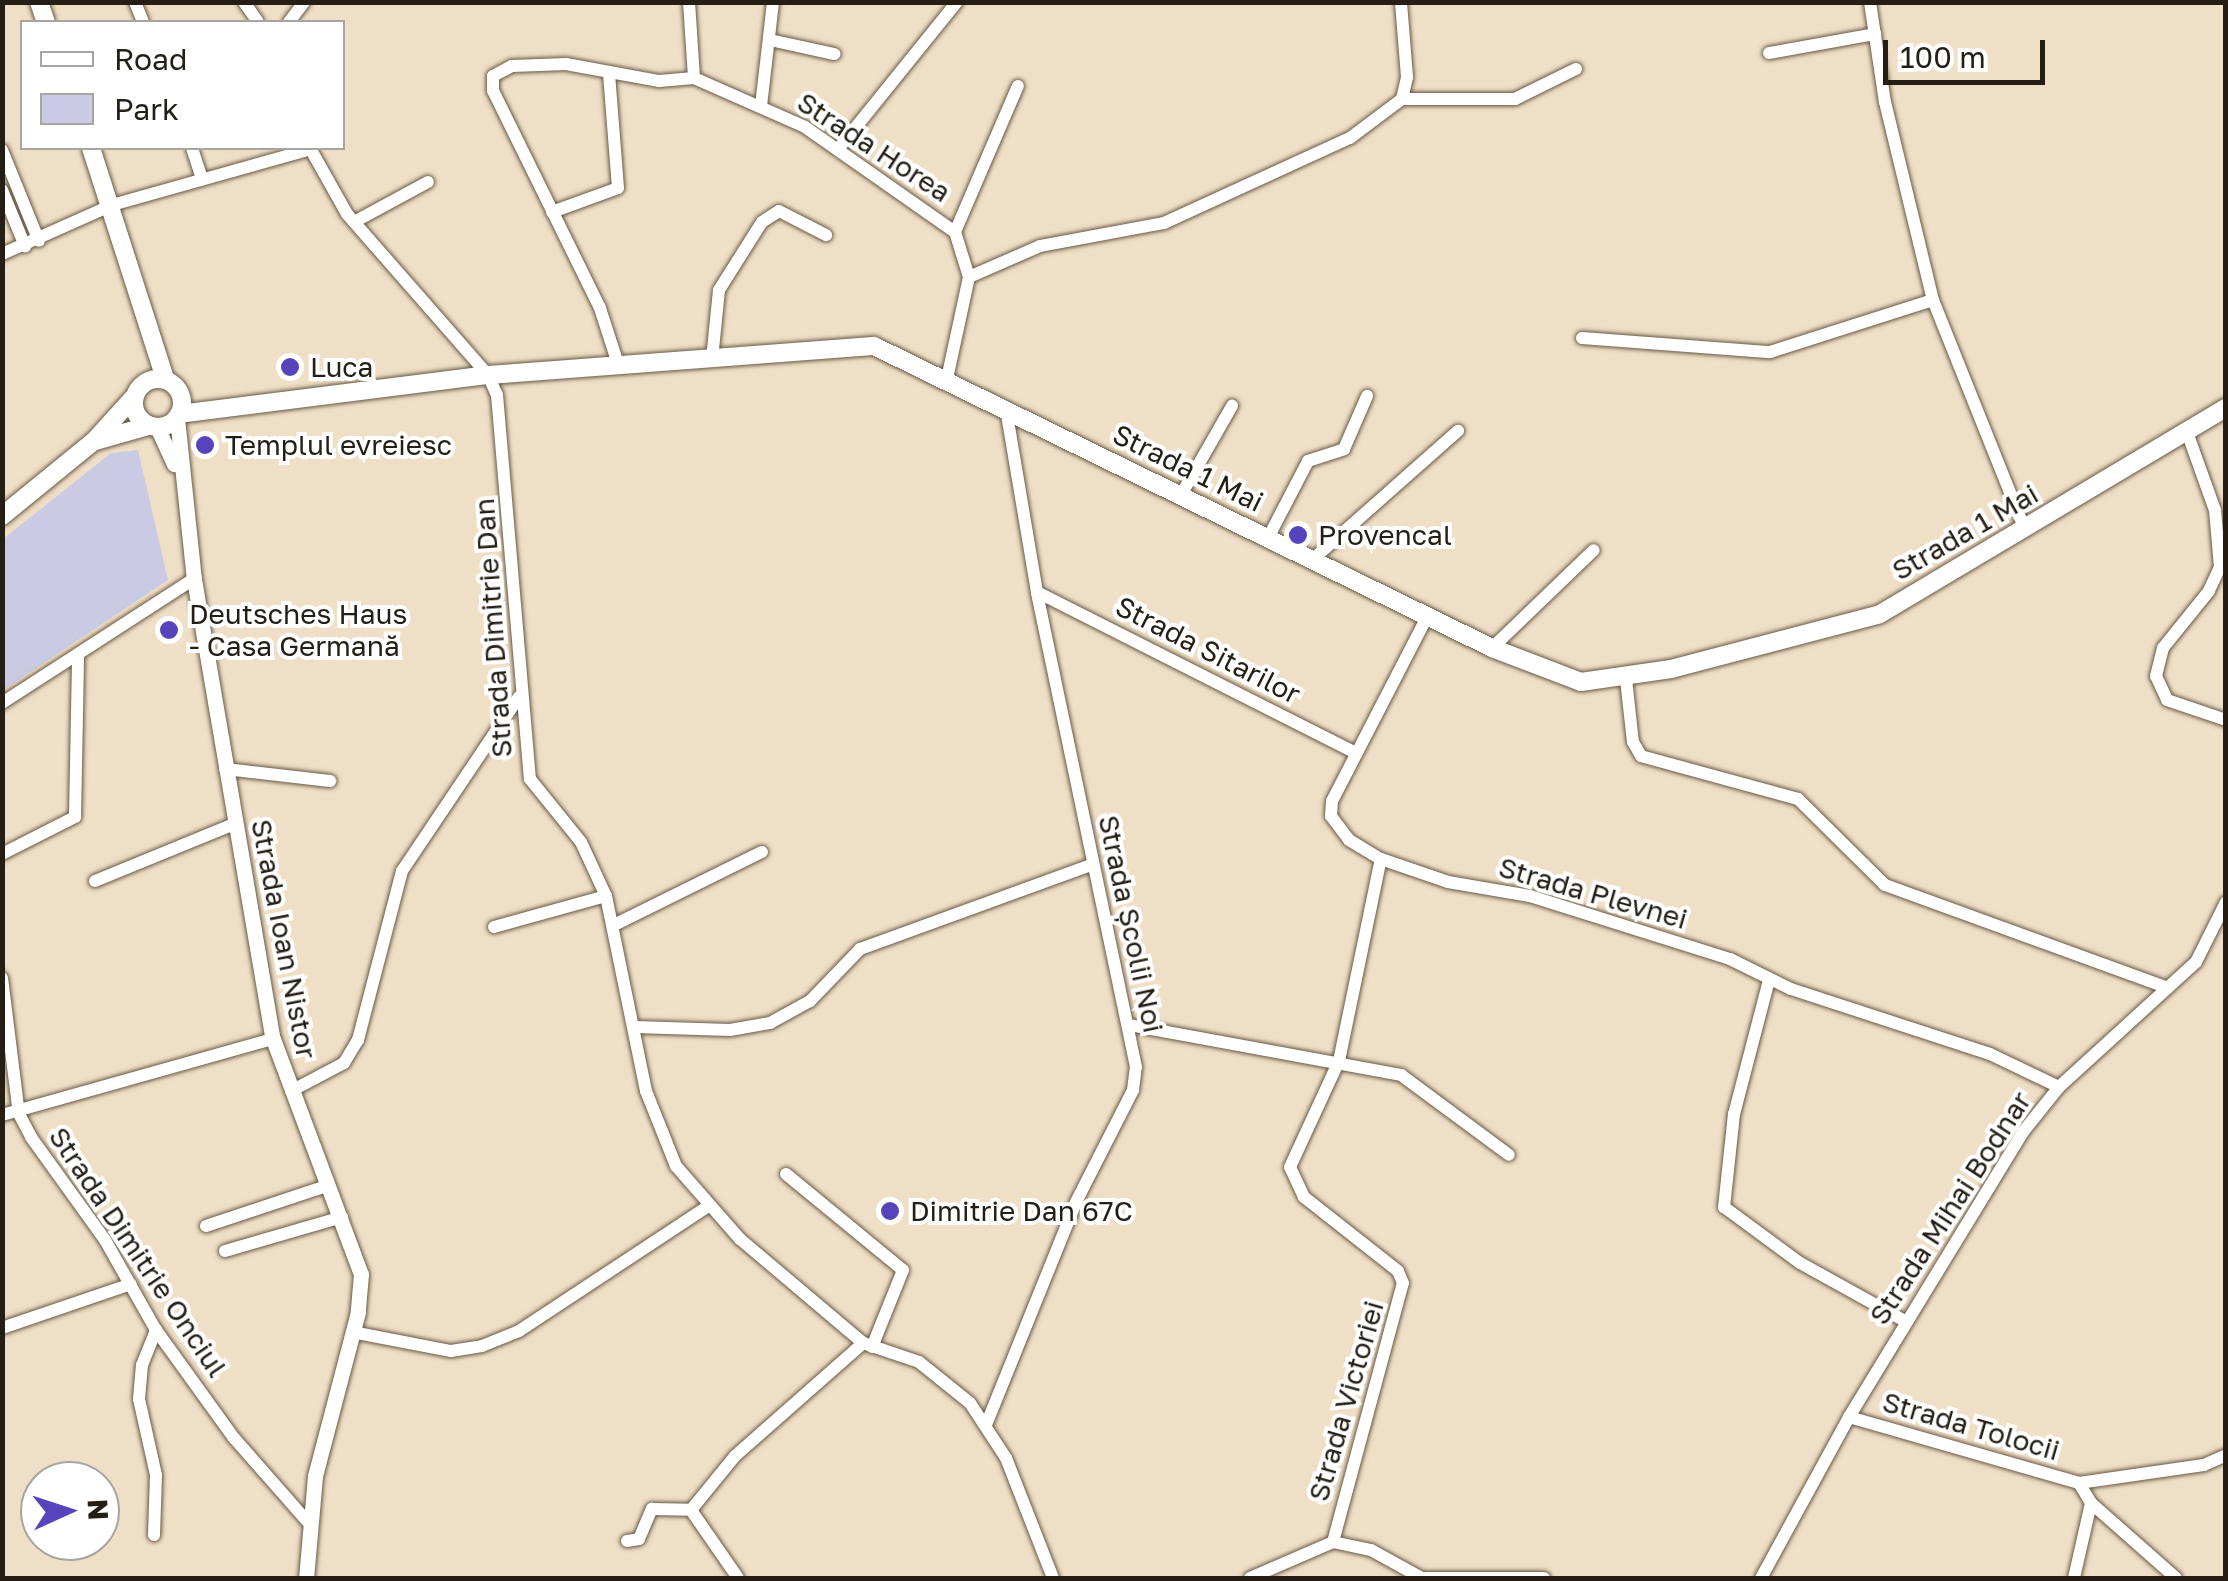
<!DOCTYPE html>
<meta charset="utf-8">
<style>
body{margin:0}
#map{position:relative;width:2228px;height:1581px;overflow:hidden;background:#f0dfc7;font-family:"Golos Text",sans-serif}
div>[style]{position:absolute}
.green>*{inset:0;background:#cacae4}
.roads{filter:drop-shadow(0 0 2px #675944) drop-shadow(0 0 2px #675944)}
.minor>*{height:12px;margin:-6px;padding:0 6px;transform-origin:6px;border-radius:6px;background:#fff}
.tertiary>*{height:15px;margin:-7.5px;padding:0 7.5px;transform-origin:7.5px;border-radius:7.5px;background:#fff}
.secondary>*{height:18px;margin:-9px;padding:0 9px;transform-origin:9px;border-radius:9px;background:#fff}
.secondary>.ring{margin:-9px;padding:0;box-sizing:content-box;background:none;border:18px solid #fff;border-radius:50%}
.dots>*{width:28px;height:28px;translate:-50% -50%;box-sizing:border-box;border:5px solid #fff;border-radius:50%}
span{translate:-50% -50%;white-space:nowrap;text-align:center;line-height:1.15;-webkit-text-stroke:8px #fff;paint-order:stroke}
.street-label{font-size:28px;color:#241e15}
.poi-label{font-size:28px;color:#241e15}
.left{translate:0 -50%;text-align:left}
.frame{position:absolute;inset:0;border:5px solid #241e15;pointer-events:none}
.legend{position:absolute;left:20px;top:20px;width:325px;height:130px;box-sizing:border-box;background:#fff;border:2px solid #a7a5a1;margin:0;padding:12px 18px;list-style:none;font-size:30px;color:#241e15}
.legend li{display:flex;align-items:center;gap:20px;height:50px}
.legend b{width:50px;border:2px solid #a7a5a1}
.north{position:absolute;left:20px;top:1461px;width:100px;height:100px;box-sizing:border-box;background:#fff;border:2px solid #a7a5a1;border-radius:50%;rotate:87deg;font-size:28px;font-weight:700;line-height:40px;text-align:center;color:#241e15}
.north::after{content:'';display:block;margin:auto;width:35px;height:45px;background:#5744bc;clip-path:polygon(50% 0,100% 100%,50% 72%,0 100%)}
.scale{position:absolute;left:1883px;top:40px;width:162px;height:45px;box-sizing:border-box;border:5px solid #241e15;border-top:0;padding-left:12px;font-size:30px;line-height:35px;white-space:nowrap;color:#241e15;-webkit-text-stroke:8px #fff;paint-order:stroke}
</style>
<div id="map">
<div class="green">
<div style="clip-path:polygon(138px 450px,168px 580px,3px 690px,3px 539px,111px 453px)"></div>
</div>
<div class="roads">
<div class="minor">
<div style="left:135px;top:2px;width:22px;rotate:68deg"></div>
<div style="left:244px;top:2px;width:24px;rotate:55deg"></div>
<div style="left:689px;top:2px;width:76px;rotate:86.2deg"></div>
<div style="left:694px;top:78px;width:121px;rotate:23.8deg"></div>
<div style="left:805px;top:127px;width:183px;rotate:35deg"></div>
<div style="left:955px;top:232px;width:47px;rotate:72.7deg"></div>
<div style="left:969px;top:277px;width:104px;rotate:102.2deg"></div>
<div style="left:1870px;top:2px;width:101px;rotate:81.5deg"></div>
<div style="left:1885px;top:102px;width:204px;rotate:76.4deg"></div>
<div style="left:1933px;top:300px;width:248px;rotate:68.2deg"></div>
<div style="left:289px;top:22px;width:25px;rotate:-53deg"></div>
<div style="left:770px;top:40px;width:66px;rotate:12.3deg"></div>
<div style="left:1769px;top:53px;width:108px;rotate:-10.2deg"></div>
<div style="left:1402px;top:99px;width:113px"></div>
<div style="left:1515px;top:99px;width:68px;rotate:-26.2deg"></div>
<div style="left:761px;top:106px;width:105px;rotate:-83.4deg"></div>
<div style="left:192px;top:148px;width:33px;rotate:72deg"></div>
<div style="left:310px;top:148px;width:76px;rotate:60.7deg"></div>
<div style="left:347px;top:214px;width:214px;rotate:48.8deg"></div>
<div style="left:488px;top:375px;width:22px;rotate:66deg"></div>
<div style="left:497px;top:395px;width:385px;rotate:85.1deg"></div>
<div style="left:530px;top:779px;width:81px;rotate:51deg"></div>
<div style="left:581px;top:842px;width:60px;rotate:65.2deg"></div>
<div style="left:606px;top:896px;width:199px;rotate:78.4deg"></div>
<div style="left:646px;top:1091px;width:81px;rotate:68.2deg"></div>
<div style="left:676px;top:1166px;width:97px;rotate:48.8deg"></div>
<div style="left:740px;top:1239px;width:161px;rotate:40.2deg"></div>
<div style="left:863px;top:1343px;width:59px;rotate:18.7deg"></div>
<div style="left:919px;top:1362px;width:65px;rotate:38.8deg"></div>
<div style="left:970px;top:1403px;width:66px;rotate:56.8deg"></div>
<div style="left:1006px;top:1458px;width:129px;rotate:68.6deg"></div>
<div style="left:839px;top:148px;width:188px;rotate:-51.1deg"></div>
<div style="left:2px;top:150px;width:98px;rotate:67.9deg"></div>
<div style="left:2px;top:190px;width:61px;rotate:67.7deg"></div>
<div style="left:552px;top:212px;width:70px;rotate:-20deg"></div>
<div style="left:618px;top:188px;width:115px;rotate:-94.5deg"></div>
<div style="left:354px;top:222px;width:84px;rotate:-28.4deg"></div>
<div style="left:955px;top:232px;width:159px;rotate:-66.7deg"></div>
<div style="left:2px;top:254px;width:120px;rotate:-24deg"></div>
<div style="left:112px;top:205px;width:207px;rotate:-15.7deg"></div>
<div style="left:969px;top:277px;width:77px;rotate:-23.6deg"></div>
<div style="left:1040px;top:246px;width:126px;rotate:-10.5deg"></div>
<div style="left:1164px;top:223px;width:205px;rotate:-24.6deg"></div>
<div style="left:1350px;top:138px;width:65px;rotate:-36.9deg"></div>
<div style="left:1402px;top:99px;width:23px;rotate:-77deg"></div>
<div style="left:1407px;top:77px;width:75px;rotate:-94.6deg"></div>
<div style="left:1582px;top:338px;width:189px;rotate:4.3deg"></div>
<div style="left:1770px;top:352px;width:171px;rotate:-17.7deg"></div>
<div style="left:712px;top:359px;width:69px;rotate:-84.2deg"></div>
<div style="left:719px;top:290px;width:80px;rotate:-57.7deg"></div>
<div style="left:762px;top:222px;width:20px;rotate:-33deg"></div>
<div style="left:779px;top:211px;width:53px;rotate:27.1deg"></div>
<div style="left:619px;top:367px;width:62px;rotate:-107.9deg"></div>
<div style="left:600px;top:308px;width:242px;rotate:-116.2deg"></div>
<div style="left:493px;top:91px;width:15px;rotate:-90deg"></div>
<div style="left:493px;top:76px;width:21px;rotate:-28deg"></div>
<div style="left:512px;top:66px;width:54px;rotate:-2.1deg"></div>
<div style="left:566px;top:64px;width:95px;rotate:10.4deg"></div>
<div style="left:659px;top:81px;width:35px;rotate:-5deg"></div>
<div style="left:2187px;top:432px;width:83px;rotate:70.3deg"></div>
<div style="left:2215px;top:510px;width:57px;rotate:85deg"></div>
<div style="left:2220px;top:567px;width:26px;rotate:115deg"></div>
<div style="left:2209px;top:591px;width:73px;rotate:128.9deg"></div>
<div style="left:2163px;top:648px;width:29px;rotate:104deg"></div>
<div style="left:2156px;top:676px;width:26px;rotate:65deg"></div>
<div style="left:2167px;top:700px;width:62px;rotate:18.7deg"></div>
<div style="left:1181px;top:495px;width:103px;rotate:-60.2deg"></div>
<div style="left:1268px;top:538px;width:87px;rotate:-62.5deg"></div>
<div style="left:1308px;top:461px;width:38px;rotate:-18deg"></div>
<div style="left:1344px;top:449px;width:58px;rotate:-66.5deg"></div>
<div style="left:1312px;top:560px;width:195px;rotate:-41.5deg"></div>
<div style="left:1037px;top:592px;width:357px;rotate:26.8deg"></div>
<div style="left:1427px;top:617px;width:207px;rotate:117.3deg"></div>
<div style="left:1332px;top:801px;width:15px;rotate:94deg"></div>
<div style="left:1331px;top:816px;width:30px;rotate:53deg"></div>
<div style="left:1349px;top:840px;width:37px;rotate:31deg"></div>
<div style="left:1381px;top:859px;width:71px;rotate:18.9deg"></div>
<div style="left:1448px;top:882px;width:83px;rotate:9.7deg"></div>
<div style="left:1530px;top:896px;width:210px;rotate:17.5deg"></div>
<div style="left:1730px;top:959px;width:68px;rotate:26.2deg"></div>
<div style="left:1791px;top:989px;width:209px;rotate:18.1deg"></div>
<div style="left:1990px;top:1054px;width:76px;rotate:25.6deg"></div>
<div style="left:1492px;top:648px;width:141px;rotate:-43.9deg"></div>
<div style="left:1626px;top:679px;width:63px;rotate:83.7deg"></div>
<div style="left:1633px;top:742px;width:16px;rotate:60deg"></div>
<div style="left:1641px;top:756px;width:163px;rotate:15.3deg"></div>
<div style="left:1798px;top:799px;width:122px;rotate:44.7deg"></div>
<div style="left:1885px;top:885px;width:298px;rotate:20deg"></div>
<div style="left:2px;top:703px;width:229px;rotate:-32.9deg"></div>
<div style="left:225px;top:769px;width:106px;rotate:6.5deg"></div>
<div style="left:2px;top:854px;width:82px;rotate:-26.9deg"></div>
<div style="left:75px;top:817px;width:163px;rotate:-88.9deg"></div>
<div style="left:95px;top:881px;width:150px;rotate:-22.3deg"></div>
<div style="left:614px;top:925px;width:165px;rotate:-26.3deg"></div>
<div style="left:494px;top:927px;width:116px;rotate:-15.5deg"></div>
<div style="left:2px;top:978px;width:137px;rotate:82.9deg"></div>
<div style="left:19px;top:1114px;width:26px;rotate:62deg"></div>
<div style="left:31px;top:1137px;width:127px;rotate:54.3deg"></div>
<div style="left:105px;top:1240px;width:103px;rotate:60.5deg"></div>
<div style="left:156px;top:1330px;width:133px;rotate:54.2deg"></div>
<div style="left:234px;top:1438px;width:111px;rotate:48.7deg"></div>
<div style="left:1769px;top:980px;width:138px;rotate:104.6deg"></div>
<div style="left:1734px;top:1114px;width:94px;rotate:96.1deg"></div>
<div style="left:1724px;top:1207px;width:94px;rotate:36.4deg"></div>
<div style="left:1800px;top:1263px;width:120px;rotate:28.9deg"></div>
<div style="left:1129px;top:1025px;width:277px;rotate:10.4deg"></div>
<div style="left:1401px;top:1075px;width:134px;rotate:36.5deg"></div>
<div style="left:635px;top:1027px;width:95px;rotate:1.8deg"></div>
<div style="left:730px;top:1030px;width:41px;rotate:-9.9deg"></div>
<div style="left:770px;top:1023px;width:46px;rotate:-28.8deg"></div>
<div style="left:810px;top:1001px;width:72px;rotate:-46.1deg"></div>
<div style="left:860px;top:949px;width:246px;rotate:-20deg"></div>
<div style="left:291px;top:1091px;width:60px;rotate:-27.8deg"></div>
<div style="left:344px;top:1063px;width:27px;rotate:-59deg"></div>
<div style="left:358px;top:1040px;width:175px;rotate:-75.4deg"></div>
<div style="left:402px;top:871px;width:210px;rotate:-56.1deg"></div>
<div style="left:2px;top:1115px;width:281px;rotate:-15.7deg"></div>
<div style="left:786px;top:1174px;width:151px;rotate:39.4deg"></div>
<div style="left:903px;top:1270px;width:83px;rotate:111.9deg"></div>
<div style="left:206px;top:1226px;width:130px;rotate:-18.4deg"></div>
<div style="left:225px;top:1251px;width:122px;rotate:-16.2deg"></div>
<div style="left:2px;top:1328px;width:136px;rotate:-18.8deg"></div>
<div style="left:352px;top:1332px;width:101px;rotate:10.9deg"></div>
<div style="left:451px;top:1351px;width:31px;rotate:-9deg"></div>
<div style="left:482px;top:1346px;width:40px;rotate:-22deg"></div>
<div style="left:519px;top:1331px;width:225px;rotate:-33.4deg"></div>
<div style="left:1849px;top:1417px;width:239px;rotate:16deg"></div>
<div style="left:2079px;top:1483px;width:126px;rotate:-8.2deg"></div>
<div style="left:2204px;top:1465px;width:24px;rotate:-24deg"></div>
<div style="left:986px;top:1425px;width:240px;rotate:-68deg"></div>
<div style="left:1076px;top:1202px;width:126px;rotate:-63deg"></div>
<div style="left:1133px;top:1090px;width:23px;rotate:-83deg"></div>
<div style="left:1136px;top:1067px;width:485px;rotate:-101.8deg"></div>
<div style="left:1037px;top:592px;width:186px;rotate:-99.6deg"></div>
<div style="left:2079px;top:1483px;width:23px;rotate:59deg"></div>
<div style="left:2091px;top:1503px;width:113px;rotate:41.4deg"></div>
<div style="left:154px;top:1535px;width:60px;rotate:-88.1deg"></div>
<div style="left:156px;top:1475px;width:78px;rotate:-102.6deg"></div>
<div style="left:139px;top:1399px;width:34px;rotate:-85deg"></div>
<div style="left:142px;top:1365px;width:38px;rotate:-68deg"></div>
<div style="left:627px;top:1541px;width:12px;rotate:-9deg"></div>
<div style="left:639px;top:1539px;width:33px;rotate:-67deg"></div>
<div style="left:652px;top:1509px;width:39px;rotate:1deg"></div>
<div style="left:1333px;top:1542px;width:268px;rotate:-74.9deg"></div>
<div style="left:1403px;top:1283px;width:13px;rotate:-113deg"></div>
<div style="left:1398px;top:1271px;width:120px;rotate:-141.8deg"></div>
<div style="left:1304px;top:1197px;width:33px;rotate:-115deg"></div>
<div style="left:1290px;top:1167px;width:117px;rotate:-65.2deg"></div>
<div style="left:1339px;top:1061px;width:206px;rotate:-78.3deg"></div>
<div style="left:738px;top:1578px;width:83px;rotate:-124.7deg"></div>
<div style="left:691px;top:1510px;width:70px;rotate:-50.8deg"></div>
<div style="left:735px;top:1456px;width:171px;rotate:-41.4deg"></div>
<div style="left:1250px;top:1578px;width:90px;rotate:-23.4deg"></div>
<div style="left:1333px;top:1542px;width:39px;rotate:12deg"></div>
<div style="left:1371px;top:1550px;width:58px;rotate:28.8deg"></div>
<div style="left:1422px;top:1578px;width:122px"></div>
<div style="left:1761px;top:1578px;width:183px;rotate:-61.3deg"></div>
<div style="left:1849px;top:1417px;width:334px;rotate:-58.6deg"></div>
<div style="left:2023px;top:1132px;width:58px;rotate:-51.3deg"></div>
<div style="left:2059px;top:1087px;width:185px;rotate:-42.4deg"></div>
<div style="left:2196px;top:962px;width:67px;rotate:-63.4deg"></div>
<div style="left:2074px;top:1578px;width:77px;rotate:-77.2deg"></div>
</div>
<div class="tertiary">
<div style="left:177px;top:418px;width:162px;rotate:84deg"></div>
<div style="left:194px;top:579px;width:467px;rotate:80.3deg"></div>
<div style="left:273px;top:1039px;width:251px;rotate:69.5deg"></div>
<div style="left:361px;top:1274px;width:38px;rotate:95deg"></div>
<div style="left:358px;top:1312px;width:170px;rotate:104.7deg"></div>
<div style="left:315px;top:1476px;width:102px;rotate:95deg"></div>
<div style="left:157px;top:427px;width:41px;rotate:65.3deg"></div>
</div>
<div class="secondary">
<div style="left:39px;top:2px;width:21px;rotate:71deg"></div>
<div style="left:91px;top:148px;width:243px;rotate:72.2deg"></div>
<div class="ring" style="left:134px;top:379px;width:30px;height:30px"></div>
<div style="left:179px;top:414px;width:311px;rotate:-7.2deg"></div>
<div style="left:488px;top:375px;width:387px;rotate:-4.3deg"></div>
<div style="left:874px;top:346px;width:688px;rotate:26.04deg"></div>
<div style="left:1492px;top:648px;width:95px;rotate:20.9deg"></div>
<div style="left:1581px;top:682px;width:91px;rotate:-8.2deg"></div>
<div style="left:1671px;top:669px;width:216px;rotate:-14.7deg"></div>
<div style="left:1880px;top:614px;width:403px;rotate:-30.8deg"></div>
<div style="left:95px;top:441px;width:55px;rotate:-15.8deg"></div>
<div style="left:2px;top:516px;width:119px;rotate:-39.2deg"></div>
<div style="left:94px;top:441px;width:58px;rotate:-47.8deg"></div>
</div>
</div>
<div class="dots">
<div style="left:290px;top:367px;background:#5744bc"></div>
<div style="left:205px;top:445px;background:#5744bc"></div>
<div style="left:1298px;top:535px;background:#5744bc"></div>
<div style="left:169px;top:630px;background:#5744bc"></div>
<div style="left:890px;top:1211px;background:#5744bc"></div>
</div>
<div class="street-label">
<span style="left:874px;top:147px;rotate:33deg">Strada Horea</span>
<span style="left:1188px;top:468px;rotate:26deg">Strada 1 Mai</span>
<span style="left:1965px;top:532px;rotate:-30deg">Strada 1 Mai</span>
<span style="left:493px;top:628px;rotate:-94deg">Strada Dimitrie Dan</span>
<span style="left:1208px;top:650px;rotate:27deg">Strada Sitarilor</span>
<span style="left:1593px;top:893px;rotate:16deg">Strada Plevnei</span>
<span style="left:1131px;top:924px;rotate:78deg">Strada Școlii Noi</span>
<span style="left:284px;top:939px;rotate:79deg">Strada Ioan Nistor</span>
<span style="left:1950px;top:1208px;rotate:-57deg">Strada Mihai Bodnar</span>
<span style="left:138px;top:1252px;rotate:56deg">Strada Dimitrie Onciul</span>
<span style="left:1346px;top:1401px;rotate:-74deg">Strada Victoriei</span>
<span style="left:1971px;top:1426px;rotate:16deg">Strada Tolocii</span>
</div>
<div class="poi-label">
<span class="left" style="left:310px;top:367px">Luca</span>
<span class="left" style="left:225px;top:445px">Templul evreiesc</span>
<span class="left" style="left:1318px;top:535px">Provencal</span>
<span class="left" style="left:189px;top:630px">Deutsches Haus<br>- Casa Germană</span>
<span class="left" style="left:910px;top:1211px">Dimitrie Dan 67C</span>
</div>
<div class="frame"></div>
<ul class="legend">
<li><b style="height:12px;background:#fff"></b>Road</li>
<li><b style="height:28px;background:#cacae4"></b>Park</li>
</ul>
<div class="north">N</div>
<div class="scale">100 m</div>
</div>
